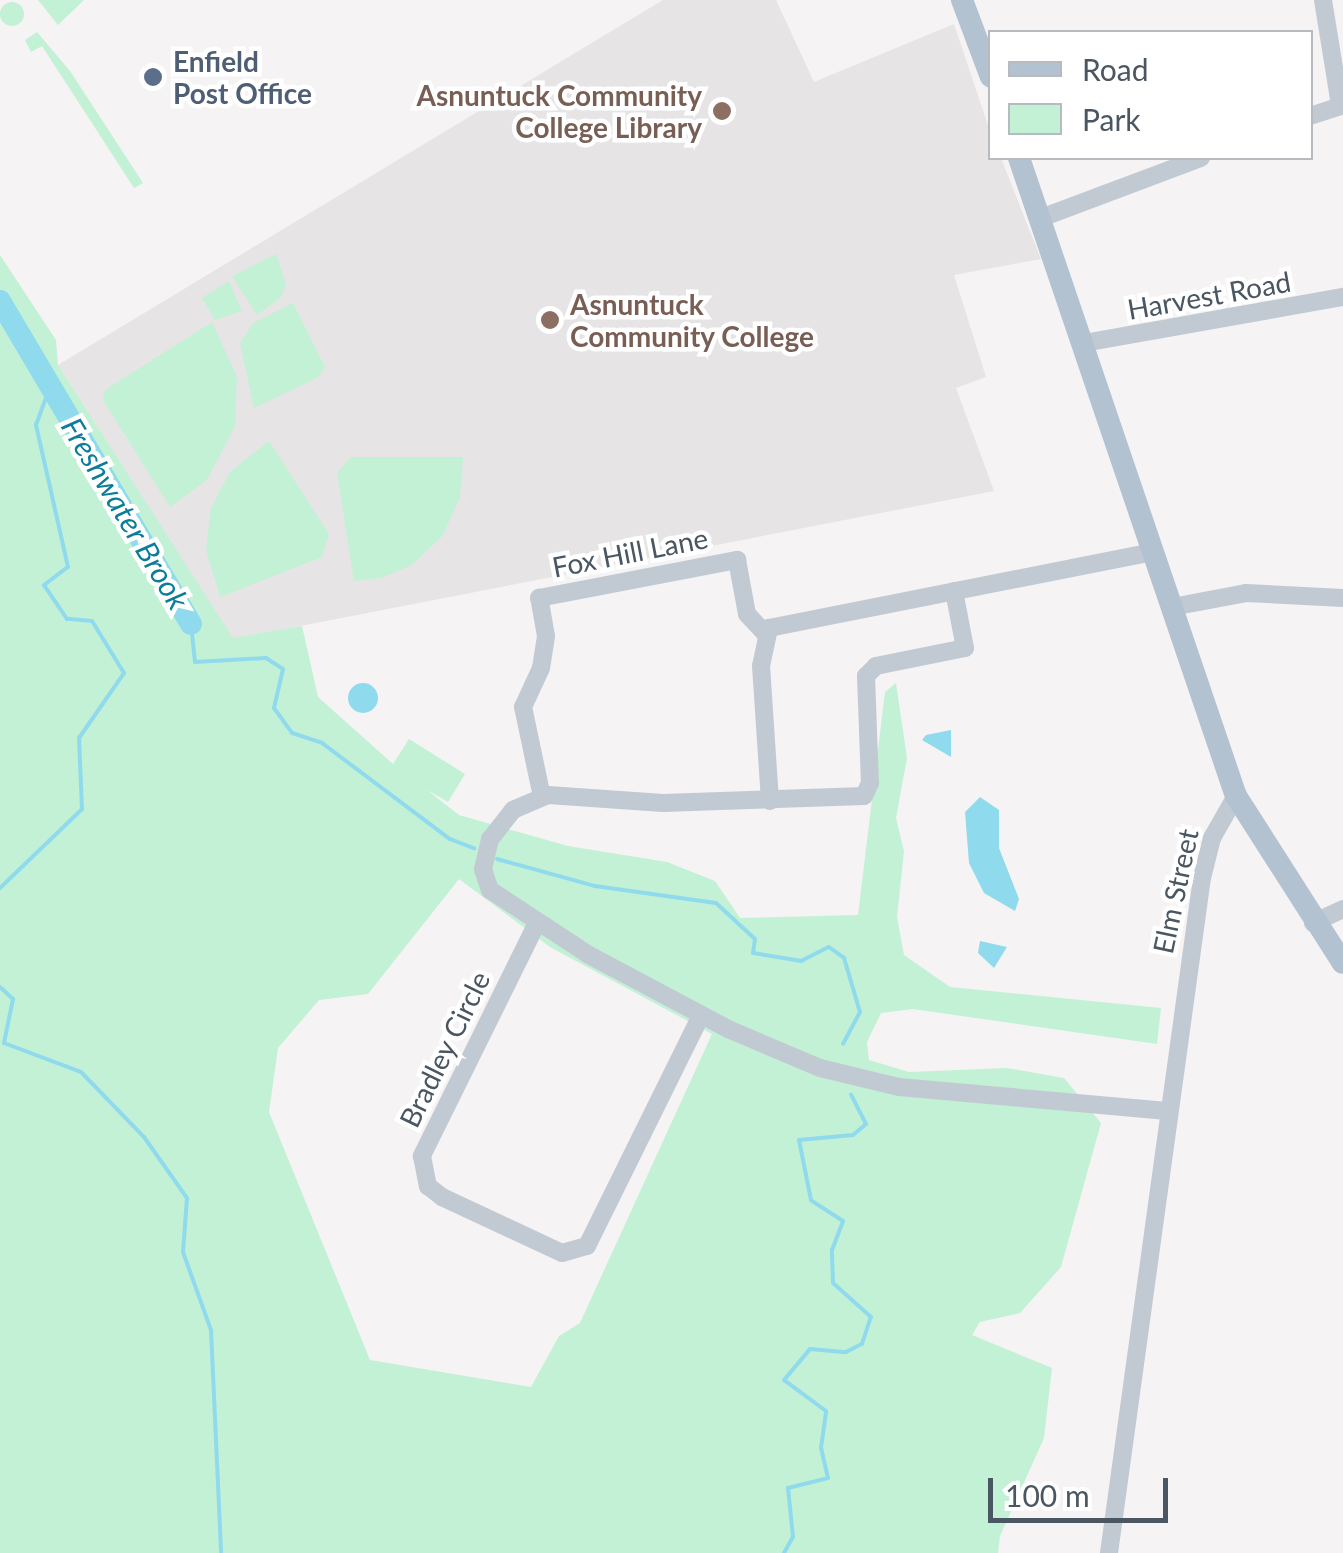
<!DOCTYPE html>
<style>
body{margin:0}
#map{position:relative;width:1343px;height:1553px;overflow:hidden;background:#f5f3f3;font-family:Lato,sans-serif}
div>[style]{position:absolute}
.education>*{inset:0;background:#e6e4e5}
.green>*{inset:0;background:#c3f1d5}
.round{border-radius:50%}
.water>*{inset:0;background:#90daee}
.stream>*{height:4px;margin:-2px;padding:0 2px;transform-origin:2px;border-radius:2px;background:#90daee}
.river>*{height:22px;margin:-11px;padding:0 11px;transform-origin:11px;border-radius:11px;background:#90daee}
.minor>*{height:18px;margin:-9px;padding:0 9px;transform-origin:9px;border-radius:9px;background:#c1cad2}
.major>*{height:22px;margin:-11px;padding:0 11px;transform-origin:11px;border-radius:11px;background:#b3c2d1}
.dots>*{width:28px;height:28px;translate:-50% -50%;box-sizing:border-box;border:5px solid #fff;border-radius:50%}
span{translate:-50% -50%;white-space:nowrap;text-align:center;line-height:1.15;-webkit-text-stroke:9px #fff;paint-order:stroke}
.service-label{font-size:28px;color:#4e5e75;font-weight:700}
.left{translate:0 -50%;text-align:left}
.education-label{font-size:28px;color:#785e54;font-weight:700}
.right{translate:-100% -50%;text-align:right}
.street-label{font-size:28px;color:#4a5661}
.water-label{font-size:30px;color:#0c7c9b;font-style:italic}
.legend{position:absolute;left:988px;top:30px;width:325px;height:130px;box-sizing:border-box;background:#fff;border:2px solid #b7bbc0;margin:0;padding:12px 18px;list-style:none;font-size:30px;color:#4a5661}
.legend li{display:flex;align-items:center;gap:20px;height:50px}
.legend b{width:50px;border:2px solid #b7bbc0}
.scale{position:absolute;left:988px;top:1478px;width:180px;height:45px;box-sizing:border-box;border:5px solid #4a5661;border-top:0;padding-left:12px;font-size:30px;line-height:35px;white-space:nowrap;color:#4a5661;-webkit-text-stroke:8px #fff;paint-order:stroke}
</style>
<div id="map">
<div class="education">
<div style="clip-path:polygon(663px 0,776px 0,814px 82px,954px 24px,990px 131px,991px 158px,1001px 158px,1041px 259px,954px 275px,986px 377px,956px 388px,994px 491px,233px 639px,58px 365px)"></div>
</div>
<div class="green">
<div style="clip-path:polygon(38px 0,84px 0,58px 25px)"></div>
<div class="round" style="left:0;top:2px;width:24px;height:24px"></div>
<div style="clip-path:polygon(37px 32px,70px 71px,143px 183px,134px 188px,42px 46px,31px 52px,25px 40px)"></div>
<div style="clip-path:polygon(276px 254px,286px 284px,281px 297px,257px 315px,232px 276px)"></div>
<div style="clip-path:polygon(evenodd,0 255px,56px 340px,58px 365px,233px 638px,302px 626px,318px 697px,393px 764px,409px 739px,465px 774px,448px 802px,427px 790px,459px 815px,568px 846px,667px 862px,715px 881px,740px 918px,858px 915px,885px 692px,896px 683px,907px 758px,896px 818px,904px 851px,897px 917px,904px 955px,950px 987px,1161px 1008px,1157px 1044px,913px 1009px,881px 1013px,867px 1042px,869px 1060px,909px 1072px,1007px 1068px,1064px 1078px,1101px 1123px,1061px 1267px,1020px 1313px,980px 1322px,972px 1335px,1052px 1368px,1044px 1438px,1000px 1536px,998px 1553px,0 1553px,0 255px,459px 879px,550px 947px,712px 1034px,580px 1323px,559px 1336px,531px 1387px,370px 1360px,269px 1112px,278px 1048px,319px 1000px,368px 994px,459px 879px)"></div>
<div style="clip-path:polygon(229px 281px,242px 311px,215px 320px,202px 298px)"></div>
<div style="clip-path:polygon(293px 303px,325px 367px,317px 378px,254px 408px,240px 344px,253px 323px)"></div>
<div style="clip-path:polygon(212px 322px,237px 377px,235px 426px,207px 480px,170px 507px,103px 400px,105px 390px)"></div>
<div style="clip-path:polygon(269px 441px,329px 534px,322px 557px,220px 597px,206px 550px,211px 508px,230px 472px)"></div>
<div style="clip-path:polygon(351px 457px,463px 457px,460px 497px,443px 535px,412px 565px,381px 578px,354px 581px,337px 473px)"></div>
</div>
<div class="water">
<div class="round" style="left:348px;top:683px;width:30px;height:30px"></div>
<div style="clip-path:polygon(951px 730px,951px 757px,922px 740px,926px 735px)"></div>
<div style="clip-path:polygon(980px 797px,999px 810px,999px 848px,1019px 899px,1015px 911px,984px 893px,969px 863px,965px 812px)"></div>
<div style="clip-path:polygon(980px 941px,1007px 947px,994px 968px,978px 953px)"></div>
</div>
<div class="stream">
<div style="left:191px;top:624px;width:38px;rotate:84deg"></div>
<div style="left:195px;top:662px;width:71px;rotate:-3.2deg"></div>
<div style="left:266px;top:658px;width:20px;rotate:33deg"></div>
<div style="left:283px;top:669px;width:40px;rotate:103deg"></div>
<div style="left:274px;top:708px;width:31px;rotate:54deg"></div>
<div style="left:292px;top:733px;width:32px;rotate:18deg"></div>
<div style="left:322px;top:743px;width:160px;rotate:36.9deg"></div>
<div style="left:450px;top:839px;width:26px;rotate:21deg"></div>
<div style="left:497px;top:859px;width:102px;rotate:15.4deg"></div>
<div style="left:595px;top:886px;width:122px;rotate:8deg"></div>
<div style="left:716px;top:903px;width:53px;rotate:42.7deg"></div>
<div style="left:755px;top:939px;width:14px;rotate:98deg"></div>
<div style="left:753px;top:953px;width:49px;rotate:9.5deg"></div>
<div style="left:801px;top:961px;width:31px;rotate:-27deg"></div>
<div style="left:829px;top:947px;width:19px;rotate:36deg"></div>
<div style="left:844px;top:958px;width:56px;rotate:73.5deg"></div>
<div style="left:860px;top:1012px;width:36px;rotate:118deg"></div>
<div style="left:0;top:888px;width:114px;rotate:-43.9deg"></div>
<div style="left:82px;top:809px;width:71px;rotate:-92.4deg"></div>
<div style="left:79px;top:738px;width:79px;rotate:-55.3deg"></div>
<div style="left:124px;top:673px;width:61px;rotate:-121.6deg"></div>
<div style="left:92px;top:621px;width:25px;rotate:-175deg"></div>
<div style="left:67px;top:619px;width:41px;rotate:-124.1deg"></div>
<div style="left:44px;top:585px;width:30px;rotate:-37deg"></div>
<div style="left:68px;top:567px;width:146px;rotate:-102.7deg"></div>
<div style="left:36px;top:425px;width:44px;rotate:-69.9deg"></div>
<div style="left:0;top:987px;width:18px;rotate:43deg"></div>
<div style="left:13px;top:999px;width:45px;rotate:101.6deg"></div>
<div style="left:4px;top:1043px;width:82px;rotate:20.6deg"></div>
<div style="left:81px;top:1072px;width:91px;rotate:45.9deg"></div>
<div style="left:144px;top:1137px;width:75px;rotate:54.8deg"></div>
<div style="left:187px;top:1198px;width:54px;rotate:94.2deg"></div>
<div style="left:183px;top:1252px;width:83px;rotate:70.3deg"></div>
<div style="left:211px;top:1330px;width:223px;rotate:87.4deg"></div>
<div style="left:784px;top:1553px;width:18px;rotate:-61deg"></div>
<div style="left:793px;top:1537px;width:49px;rotate:-95.8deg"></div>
<div style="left:788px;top:1488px;width:41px;rotate:-14deg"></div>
<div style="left:828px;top:1478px;width:31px;rotate:-103deg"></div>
<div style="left:821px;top:1448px;width:37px;rotate:-82deg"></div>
<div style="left:826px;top:1411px;width:52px;rotate:-143.6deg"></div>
<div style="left:784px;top:1380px;width:40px;rotate:-50deg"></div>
<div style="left:810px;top:1349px;width:36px;rotate:5deg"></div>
<div style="left:846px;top:1352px;width:18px;rotate:-27deg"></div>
<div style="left:862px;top:1344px;width:28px;rotate:-72deg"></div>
<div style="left:871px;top:1317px;width:51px;rotate:-138.2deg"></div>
<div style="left:833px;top:1283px;width:33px;rotate:-92deg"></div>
<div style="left:832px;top:1250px;width:31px;rotate:-69deg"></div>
<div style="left:843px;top:1221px;width:38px;rotate:-147deg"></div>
<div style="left:811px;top:1200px;width:61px;rotate:-101.3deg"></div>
<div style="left:799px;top:1140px;width:54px;rotate:-5.3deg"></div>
<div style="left:853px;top:1135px;width:17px;rotate:-40deg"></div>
<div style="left:866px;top:1124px;width:33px;rotate:-117deg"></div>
</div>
<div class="river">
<div style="left:0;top:301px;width:375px;rotate:59.4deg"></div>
</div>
<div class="minor">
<div style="left:1323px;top:0;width:106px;rotate:80.8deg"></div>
<div style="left:1310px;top:116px;width:35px;rotate:-18deg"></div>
<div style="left:1041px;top:218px;width:171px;rotate:-20.6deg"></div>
<div style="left:1084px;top:343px;width:263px;rotate:-10.1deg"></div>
<div style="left:954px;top:591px;width:58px;rotate:79.1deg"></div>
<div style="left:965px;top:648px;width:91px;rotate:168.6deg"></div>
<div style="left:876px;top:666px;width:14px;rotate:135deg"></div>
<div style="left:866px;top:676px;width:107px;rotate:87.9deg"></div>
<div style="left:870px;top:783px;width:14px;rotate:115deg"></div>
<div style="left:864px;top:796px;width:201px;rotate:178deg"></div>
<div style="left:663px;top:803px;width:115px;rotate:-176deg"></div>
<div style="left:548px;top:795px;width:38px;rotate:157deg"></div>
<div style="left:513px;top:810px;width:37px;rotate:128deg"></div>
<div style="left:490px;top:839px;width:31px;rotate:103deg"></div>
<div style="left:483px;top:869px;width:22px;rotate:72deg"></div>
<div style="left:490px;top:890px;width:118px;rotate:33.3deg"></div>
<div style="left:589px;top:955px;width:157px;rotate:28deg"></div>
<div style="left:728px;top:1029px;width:100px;rotate:23deg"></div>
<div style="left:820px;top:1068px;width:81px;rotate:13.5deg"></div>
<div style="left:899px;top:1087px;width:269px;rotate:5.1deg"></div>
<div style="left:1172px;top:607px;width:75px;rotate:-10.7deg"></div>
<div style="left:1246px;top:593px;width:97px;rotate:3deg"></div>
<div style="left:542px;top:797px;width:92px;rotate:-101.9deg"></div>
<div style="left:523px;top:707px;width:43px;rotate:-65.2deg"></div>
<div style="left:541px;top:668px;width:32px;rotate:-81deg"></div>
<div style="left:546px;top:636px;width:39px;rotate:-100deg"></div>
<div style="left:539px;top:598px;width:202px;rotate:-10.9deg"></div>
<div style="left:737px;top:560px;width:55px;rotate:79.5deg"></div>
<div style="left:747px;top:614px;width:26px;rotate:47deg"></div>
<div style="left:770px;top:801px;width:135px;rotate:-93.8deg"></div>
<div style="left:761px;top:666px;width:39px;rotate:-78deg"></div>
<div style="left:769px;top:628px;width:392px;rotate:-11.2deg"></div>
<div style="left:1313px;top:923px;width:33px;rotate:-25deg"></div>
<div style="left:536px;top:925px;width:258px;rotate:116.3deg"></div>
<div style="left:422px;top:1156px;width:31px;rotate:79deg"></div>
<div style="left:428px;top:1186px;width:18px;rotate:38deg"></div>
<div style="left:442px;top:1197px;width:132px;rotate:25deg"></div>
<div style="left:562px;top:1253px;width:26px;rotate:-16deg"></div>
<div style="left:587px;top:1246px;width:258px;rotate:-63.7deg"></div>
<div style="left:1109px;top:1553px;width:681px;rotate:-82.16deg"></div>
<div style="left:1202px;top:878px;width:41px;rotate:-76deg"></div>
<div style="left:1212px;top:838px;width:48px;rotate:-60.3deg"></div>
</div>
<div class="major">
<div style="left:962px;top:0;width:82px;rotate:69.4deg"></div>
<div style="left:1019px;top:158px;width:674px;rotate:71.22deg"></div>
<div style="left:1236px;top:796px;width:198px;rotate:57.4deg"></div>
</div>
<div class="dots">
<div style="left:153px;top:77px;background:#5c6f8a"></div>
<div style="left:722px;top:111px;background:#8d6e63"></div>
<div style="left:550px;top:320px;background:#8d6e63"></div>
</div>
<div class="service-label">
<span class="left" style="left:173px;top:77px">Enfield<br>Post Office</span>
</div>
<div class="education-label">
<span class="right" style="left:702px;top:111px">Asnuntuck Community<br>College Library</span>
<span class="left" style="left:570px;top:320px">Asnuntuck<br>Community College</span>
</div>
<div class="street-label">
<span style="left:1209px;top:295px;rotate:-10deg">Harvest Road</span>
<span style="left:630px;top:552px;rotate:-11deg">Fox Hill Lane</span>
<span style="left:1175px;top:891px;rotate:-78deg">Elm Street</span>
<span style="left:444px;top:1049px;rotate:-64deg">Bradley Circle</span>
</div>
<div class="water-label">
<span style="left:126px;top:513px;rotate:59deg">Freshwater Brook</span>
</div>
<ul class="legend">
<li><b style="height:12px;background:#b3c2d1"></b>Road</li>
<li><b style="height:28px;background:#c3f1d5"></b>Park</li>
</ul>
<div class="scale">100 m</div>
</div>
